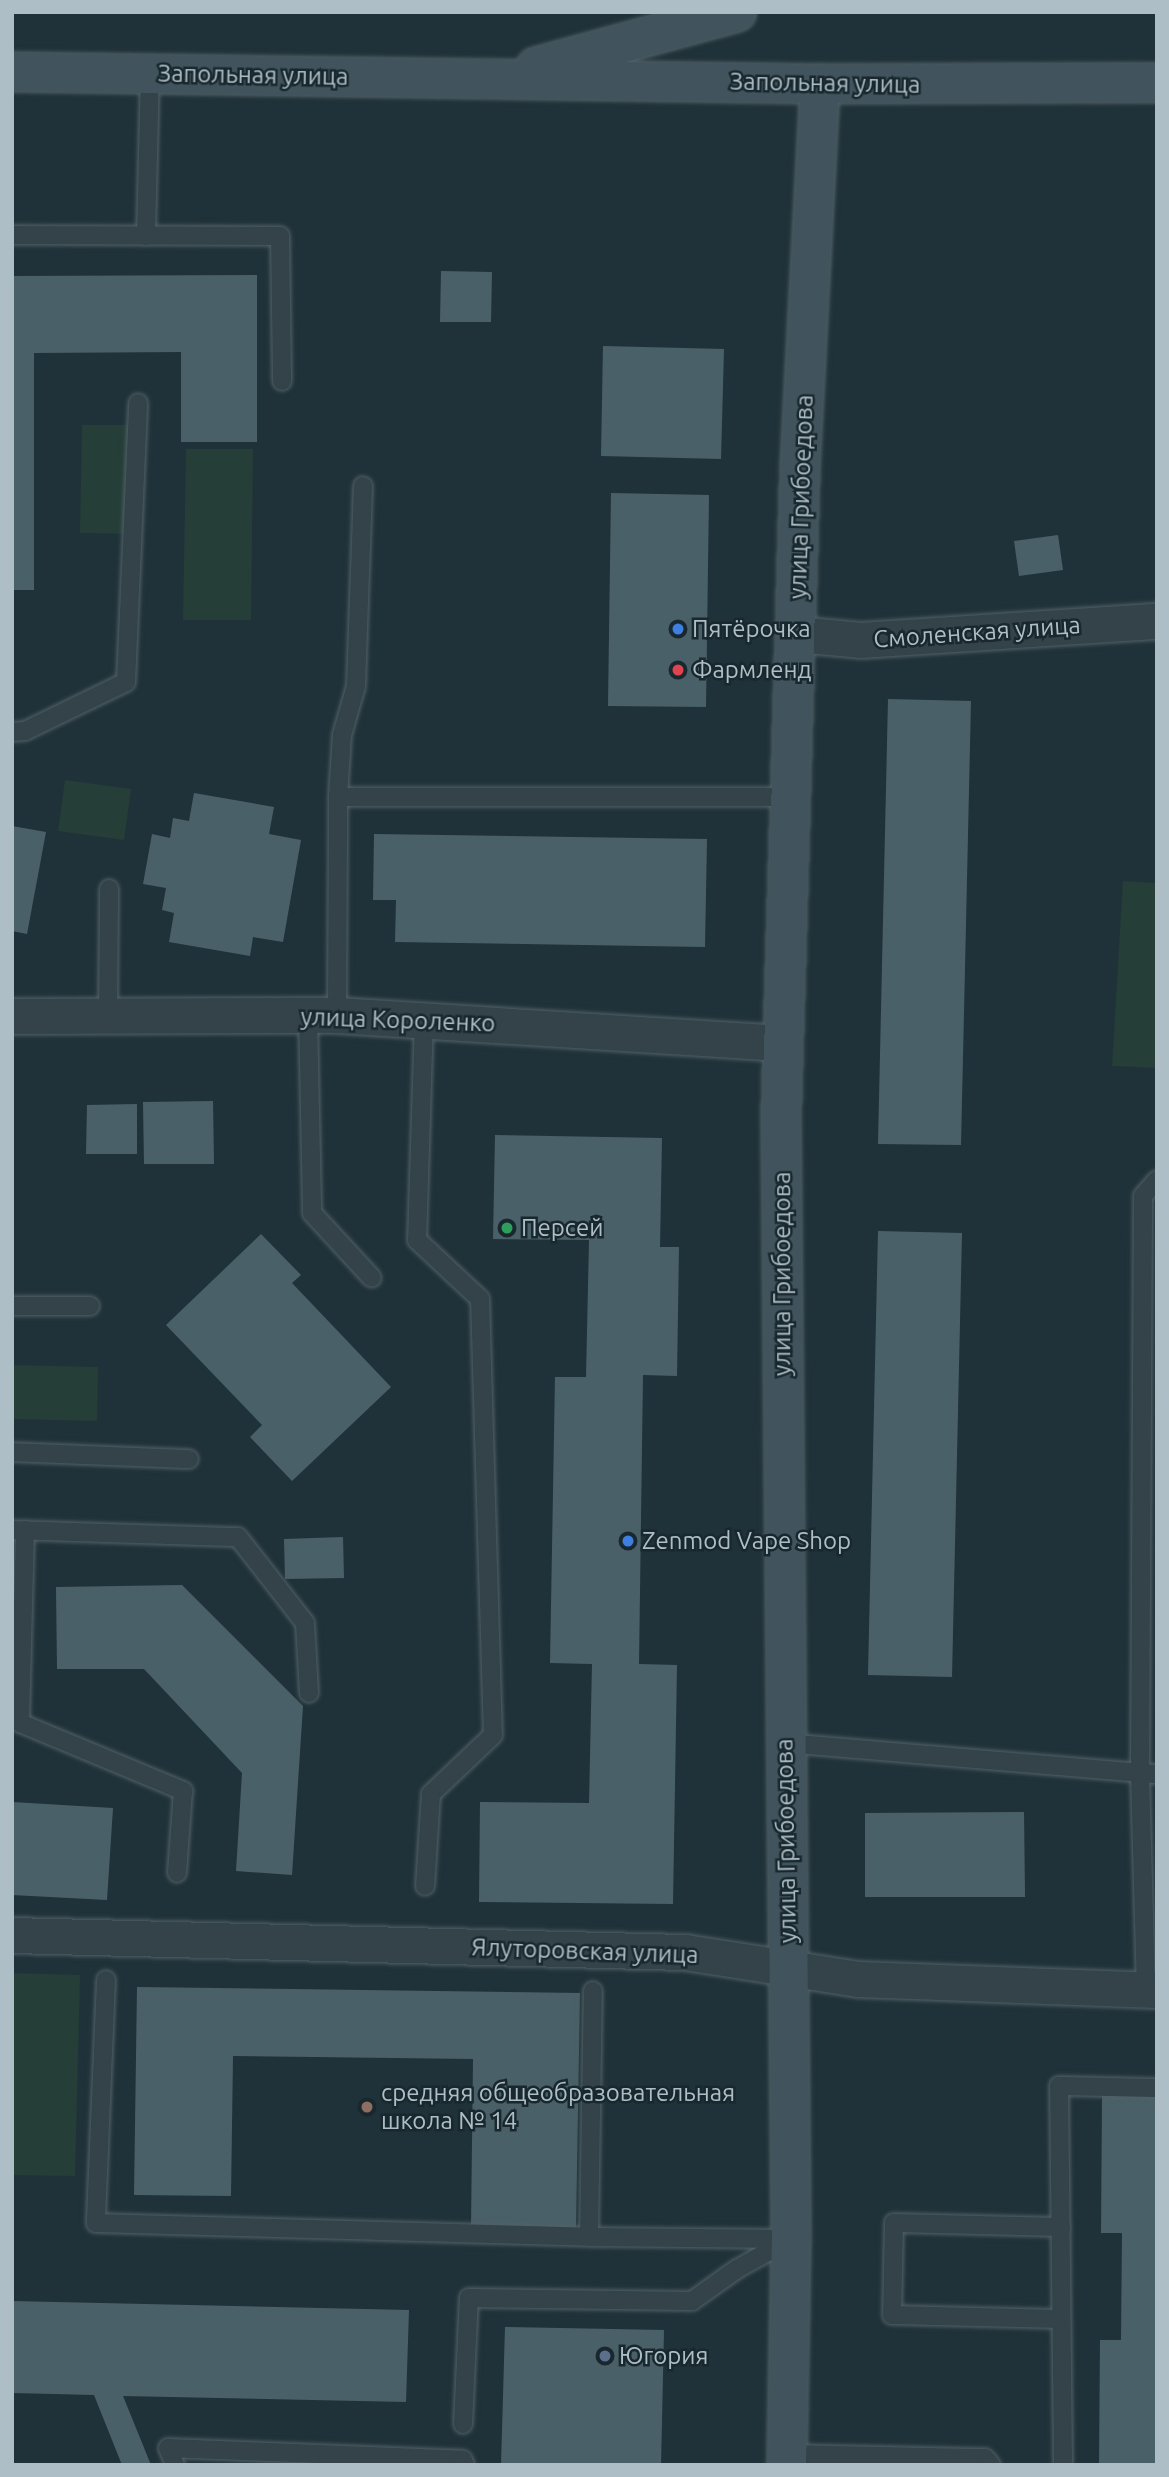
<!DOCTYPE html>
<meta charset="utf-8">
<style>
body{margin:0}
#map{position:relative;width:1169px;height:2477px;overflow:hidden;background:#203239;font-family:Ubuntu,sans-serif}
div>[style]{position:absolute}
.green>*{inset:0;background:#253e38}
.building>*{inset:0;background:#4a6068}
.roads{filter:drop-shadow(0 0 2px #516167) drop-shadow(0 0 2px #516167)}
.lane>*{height:18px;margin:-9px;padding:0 9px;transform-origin:9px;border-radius:9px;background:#334349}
.street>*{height:35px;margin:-17.5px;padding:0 17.5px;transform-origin:17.5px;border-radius:17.5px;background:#334349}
.secondary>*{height:38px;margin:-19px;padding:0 19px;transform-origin:19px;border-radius:19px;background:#41545d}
.dots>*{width:19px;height:19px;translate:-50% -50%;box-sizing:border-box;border:4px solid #19282e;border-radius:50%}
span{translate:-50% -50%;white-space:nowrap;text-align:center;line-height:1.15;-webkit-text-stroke:5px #19282e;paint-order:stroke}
.street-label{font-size:24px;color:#aebec6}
.poi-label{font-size:24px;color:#aebec6}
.left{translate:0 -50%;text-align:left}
.frame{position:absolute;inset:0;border:14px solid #aebec6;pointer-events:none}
</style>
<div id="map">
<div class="green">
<div style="clip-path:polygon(82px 425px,133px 425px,131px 534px,80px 533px)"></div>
<div style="clip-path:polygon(186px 449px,253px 449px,251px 620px,183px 620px)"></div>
<div style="clip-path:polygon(65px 780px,131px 789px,124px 840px,58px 831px)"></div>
<div style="clip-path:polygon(1123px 881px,1157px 883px,1157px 1068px,1112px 1066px)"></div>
<div style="clip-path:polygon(12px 1365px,98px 1367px,97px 1421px,12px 1419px)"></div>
<div style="clip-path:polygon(12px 1973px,80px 1975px,75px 2176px,12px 2175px)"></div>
</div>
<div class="building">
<div style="clip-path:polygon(441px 271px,492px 272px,491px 322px,440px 322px)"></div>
<div style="clip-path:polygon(257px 275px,257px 442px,181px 442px,181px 352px,34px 353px,34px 590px,12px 590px,12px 276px)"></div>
<div style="clip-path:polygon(603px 346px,724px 349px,721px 459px,601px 456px)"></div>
<div style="clip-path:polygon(611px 493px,709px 495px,706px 707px,608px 706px)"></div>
<div style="clip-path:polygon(1058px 535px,1063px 570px,1019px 576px,1014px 541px)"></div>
<div style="clip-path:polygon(888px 699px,971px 701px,961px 1145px,878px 1144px)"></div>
<div style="clip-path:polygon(194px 793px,274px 807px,269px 834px,301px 840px,283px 942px,253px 937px,250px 956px,169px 942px,174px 913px,162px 910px,166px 888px,143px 884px,152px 834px,170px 838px,173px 818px,189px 821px)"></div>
<div style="clip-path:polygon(12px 826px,46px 832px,27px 934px,12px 931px)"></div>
<div style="clip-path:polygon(374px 834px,707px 839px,705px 947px,395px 942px,396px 900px,373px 900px)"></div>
<div style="clip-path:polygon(213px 1101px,214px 1164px,144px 1164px,143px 1102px)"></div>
<div style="clip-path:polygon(137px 1104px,137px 1154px,86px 1154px,87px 1105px)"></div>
<div style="clip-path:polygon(495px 1135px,662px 1138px,660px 1247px,679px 1247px,677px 1376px,643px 1375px,639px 1664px,677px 1665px,673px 1904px,479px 1902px,480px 1802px,589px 1803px,592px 1664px,550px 1663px,555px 1377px,586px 1377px,589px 1240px,493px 1239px)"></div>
<div style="clip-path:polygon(878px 1231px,962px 1233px,952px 1677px,868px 1675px)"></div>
<div style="clip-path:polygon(261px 1234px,301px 1275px,292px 1283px,391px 1387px,292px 1481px,250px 1437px,262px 1425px,166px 1325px)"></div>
<div style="clip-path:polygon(343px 1537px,344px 1578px,285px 1579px,284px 1539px)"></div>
<div style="clip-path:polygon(182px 1585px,303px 1706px,292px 1875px,236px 1871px,242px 1773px,144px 1669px,57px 1669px,56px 1587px)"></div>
<div style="clip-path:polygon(12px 1802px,113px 1808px,107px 1900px,12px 1895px)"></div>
<div style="clip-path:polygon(1024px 1812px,1025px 1897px,865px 1897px,865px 1813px)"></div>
<div style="clip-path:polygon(137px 1987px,580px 1993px,576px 2228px,471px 2226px,473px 2059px,233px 2056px,231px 2196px,134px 2195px)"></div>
<div style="clip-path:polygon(1102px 2095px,1157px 2096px,1157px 2465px,1099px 2465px,1100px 2340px,1121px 2340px,1122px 2233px,1101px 2233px)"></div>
<div style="clip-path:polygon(12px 2301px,409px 2310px,406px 2402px,123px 2396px,151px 2465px,122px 2465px,94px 2395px,12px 2393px)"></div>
<div style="clip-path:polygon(505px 2327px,664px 2330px,661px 2465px,501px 2465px)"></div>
</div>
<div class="roads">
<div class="lane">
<div style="left:12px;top:235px;width:268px;rotate:0.2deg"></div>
<div style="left:280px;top:236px;width:145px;rotate:89.2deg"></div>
<div style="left:146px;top:236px;width:162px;rotate:-88.6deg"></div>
<div style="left:12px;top:732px;width:13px;rotate:-4deg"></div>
<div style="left:25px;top:731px;width:112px;rotate:-25.9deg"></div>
<div style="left:126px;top:682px;width:279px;rotate:-87.5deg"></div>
<div style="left:338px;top:797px;width:62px;rotate:-86.3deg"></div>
<div style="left:342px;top:735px;width:51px;rotate:-74.1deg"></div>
<div style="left:356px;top:686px;width:200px;rotate:-88deg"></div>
<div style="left:108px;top:1015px;width:126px;rotate:-89.5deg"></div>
<div style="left:308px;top:1015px;width:198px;rotate:88.8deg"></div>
<div style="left:312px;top:1213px;width:88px;rotate:47.3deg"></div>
<div style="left:337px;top:1015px;width:218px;rotate:-89.7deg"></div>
<div style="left:338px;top:797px;width:455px"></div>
<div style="left:424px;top:1019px;width:221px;rotate:91.8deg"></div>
<div style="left:417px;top:1240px;width:86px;rotate:43.1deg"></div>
<div style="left:480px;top:1299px;width:436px;rotate:88.3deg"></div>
<div style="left:493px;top:1735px;width:86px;rotate:136.4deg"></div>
<div style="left:431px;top:1794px;width:92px;rotate:93.7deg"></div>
<div style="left:12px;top:1306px;width:78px"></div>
<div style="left:12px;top:1452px;width:177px;rotate:2.3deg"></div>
<div style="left:12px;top:1530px;width:226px;rotate:1.8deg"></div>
<div style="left:238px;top:1537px;width:109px;rotate:52.1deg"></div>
<div style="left:305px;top:1623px;width:70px;rotate:86.7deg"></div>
<div style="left:25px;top:1530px;width:193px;rotate:91.5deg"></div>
<div style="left:20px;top:1723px;width:177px;rotate:22.6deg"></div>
<div style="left:183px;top:1791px;width:82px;rotate:94.2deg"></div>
<div style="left:785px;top:1743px;width:373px;rotate:4.8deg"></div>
<div style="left:106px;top:1980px;width:243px;rotate:92.4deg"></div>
<div style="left:96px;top:2223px;width:493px;rotate:1.6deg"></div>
<div style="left:1146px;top:1990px;width:216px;rotate:-91.6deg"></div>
<div style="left:1140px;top:1774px;width:578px;rotate:-89.7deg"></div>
<div style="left:1143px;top:1196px;width:21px;rotate:-49deg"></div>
<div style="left:1061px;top:2227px;width:167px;rotate:-178.6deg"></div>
<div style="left:894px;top:2223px;width:92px;rotate:91.2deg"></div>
<div style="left:892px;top:2315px;width:169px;rotate:1.4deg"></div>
<div style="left:463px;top:2424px;width:126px;rotate:-87.3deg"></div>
<div style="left:469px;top:2298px;width:223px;rotate:0.8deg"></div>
<div style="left:692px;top:2301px;width:55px;rotate:-35.4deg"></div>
<div style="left:737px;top:2269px;width:62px;rotate:-29.1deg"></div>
<div style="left:791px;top:2239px;width:202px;rotate:-179.4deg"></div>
<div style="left:589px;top:2237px;width:246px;rotate:-89.1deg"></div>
<div style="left:787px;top:2454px;width:198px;rotate:1.2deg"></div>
<div style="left:985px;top:2458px;width:9px;rotate:49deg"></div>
<div style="left:1063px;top:2462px;width:376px;rotate:-90.6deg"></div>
<div style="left:1059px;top:2086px;width:98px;rotate:1.2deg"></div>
<div style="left:175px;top:2465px;width:18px;rotate:-112deg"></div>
<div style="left:168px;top:2448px;width:295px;rotate:2.3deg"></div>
<div style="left:463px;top:2460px;width:5px;rotate:68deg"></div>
</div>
<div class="street">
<div style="left:797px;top:634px;width:63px;rotate:5.4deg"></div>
<div style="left:860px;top:640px;width:298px;rotate:-3.7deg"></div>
<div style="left:12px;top:1016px;width:325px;rotate:-0.2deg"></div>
<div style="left:337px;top:1015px;width:446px;rotate:3.6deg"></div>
<div style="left:12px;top:1935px;width:673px;rotate:1.45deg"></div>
<div style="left:685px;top:1952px;width:175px;rotate:8.9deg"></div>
<div style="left:858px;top:1979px;width:299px;rotate:2.1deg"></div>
</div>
<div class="secondary">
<div style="left:536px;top:67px;width:208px;rotate:-15.3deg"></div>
<div style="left:12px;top:72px;width:808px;rotate:0.85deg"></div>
<div style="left:820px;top:84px;width:337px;rotate:-0.2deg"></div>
<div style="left:787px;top:2465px;width:226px;rotate:-89deg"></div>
<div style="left:791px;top:2239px;width:1119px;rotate:-90.51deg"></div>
<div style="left:781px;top:1120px;width:652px;rotate:-88.33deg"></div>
<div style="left:800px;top:468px;width:385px;rotate:-87deg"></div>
</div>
</div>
<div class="dots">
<div style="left:678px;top:629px;background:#3f7fe0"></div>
<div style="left:678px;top:670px;background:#e0444e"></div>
<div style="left:507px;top:1228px;background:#2e9e5b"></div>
<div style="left:628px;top:1541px;background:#3f7fe0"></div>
<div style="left:367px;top:2107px;background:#8d6e63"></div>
<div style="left:605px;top:2356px;background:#5c6f8a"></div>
</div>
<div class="street-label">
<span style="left:253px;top:75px;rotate:1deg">Запольная улица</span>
<span style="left:825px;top:83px;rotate:1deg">Запольная улица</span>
<span style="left:801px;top:497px;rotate:-88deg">улица Грибоедова</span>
<span style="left:977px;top:632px;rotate:-4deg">Смоленская улица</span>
<span style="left:398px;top:1020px;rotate:2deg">улица Короленко</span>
<span style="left:782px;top:1274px;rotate:-90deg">улица Грибоедова</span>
<span style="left:786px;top:1841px;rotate:-91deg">улица Грибоедова</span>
<span style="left:585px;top:1951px;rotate:2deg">Ялуторовская улица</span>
</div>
<div class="poi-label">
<span class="left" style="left:692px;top:629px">Пятёрочка</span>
<span class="left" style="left:692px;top:670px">Фармленд</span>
<span class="left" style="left:521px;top:1228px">Персей</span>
<span class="left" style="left:642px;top:1541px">Zenmod Vape Shop</span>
<span class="left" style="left:381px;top:2107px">средняя общеобразовательная<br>школа № 14</span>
<span class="left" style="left:619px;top:2356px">Югория</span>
</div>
<div class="frame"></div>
</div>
